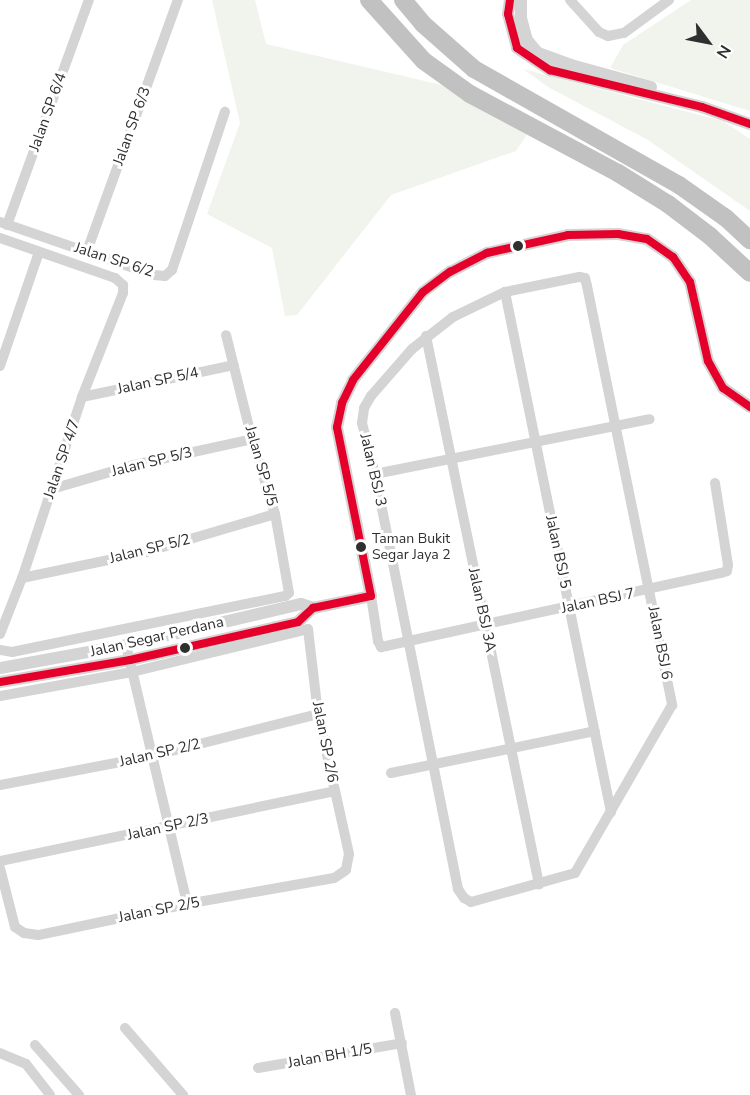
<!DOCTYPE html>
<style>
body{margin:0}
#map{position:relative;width:750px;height:1095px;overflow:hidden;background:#fff;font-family:"Nunito Sans",sans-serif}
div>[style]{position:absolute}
.green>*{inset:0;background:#f0f4ed}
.minor>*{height:10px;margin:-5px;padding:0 5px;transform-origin:5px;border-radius:5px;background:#d4d4d4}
.tertiary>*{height:12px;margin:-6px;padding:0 6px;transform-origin:6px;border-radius:6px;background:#d4d4d4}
.motorway>*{height:18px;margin:-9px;padding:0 9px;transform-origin:9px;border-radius:9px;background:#c1c1c1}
.bus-1>*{height:8px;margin:-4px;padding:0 4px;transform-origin:4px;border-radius:4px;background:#e4002b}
.dots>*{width:16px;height:16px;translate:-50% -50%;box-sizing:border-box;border:3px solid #fff;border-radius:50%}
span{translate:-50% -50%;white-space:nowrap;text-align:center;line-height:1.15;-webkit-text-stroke:6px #fff;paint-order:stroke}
.bus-label{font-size:14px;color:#2f2f2f}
.left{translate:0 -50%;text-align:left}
.street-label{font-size:15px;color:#2f2f2f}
.north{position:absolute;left:678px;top:12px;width:60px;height:60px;-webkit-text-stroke:4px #fff;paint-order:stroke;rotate:122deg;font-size:16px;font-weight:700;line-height:24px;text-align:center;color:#2f2f2f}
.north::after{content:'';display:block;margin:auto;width:21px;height:27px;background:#2f2f2f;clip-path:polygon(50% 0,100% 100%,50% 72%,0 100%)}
</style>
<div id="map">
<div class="green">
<div style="clip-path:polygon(212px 0,255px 0,266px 44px,442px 85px,527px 135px,516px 151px,391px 195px,297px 315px,285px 316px,272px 248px,207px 214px,240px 123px)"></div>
<div style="clip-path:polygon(691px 0,750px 0,750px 111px,610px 68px,623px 45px)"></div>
<div style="clip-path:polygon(523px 69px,723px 121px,750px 139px,750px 211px,648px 140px,548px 87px)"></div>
</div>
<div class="minor">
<div style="left:570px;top:0;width:43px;rotate:47.8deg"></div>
<div style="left:599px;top:32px;width:10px;rotate:24deg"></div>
<div style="left:608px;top:36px;width:16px;rotate:-11deg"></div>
<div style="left:624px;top:33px;width:56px;rotate:-36.3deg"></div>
<div style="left:0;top:222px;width:163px;rotate:19deg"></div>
<div style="left:154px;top:275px;width:11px;rotate:5deg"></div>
<div style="left:165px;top:276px;width:9px;rotate:-41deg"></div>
<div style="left:172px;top:270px;width:167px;rotate:-71.5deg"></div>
<div style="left:7px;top:225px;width:239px;rotate:-70deg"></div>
<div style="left:0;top:238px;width:122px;rotate:19.2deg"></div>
<div style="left:115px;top:278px;width:11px;rotate:41deg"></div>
<div style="left:123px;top:285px;width:8px;rotate:90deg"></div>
<div style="left:123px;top:293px;width:112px;rotate:111.5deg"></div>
<div style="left:82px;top:397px;width:191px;rotate:108.3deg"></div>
<div style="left:22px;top:578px;width:60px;rotate:111.4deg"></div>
<div style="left:87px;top:251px;width:267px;rotate:-70.1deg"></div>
<div style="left:579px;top:277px;width:6px;rotate:9deg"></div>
<div style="left:585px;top:278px;width:8px;rotate:76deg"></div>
<div style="left:587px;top:286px;width:428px;rotate:78.5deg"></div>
<div style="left:672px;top:705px;width:194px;rotate:120deg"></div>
<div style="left:575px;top:873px;width:108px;rotate:164.4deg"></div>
<div style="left:471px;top:902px;width:8px;rotate:-150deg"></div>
<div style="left:464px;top:898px;width:11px;rotate:-124deg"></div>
<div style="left:458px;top:889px;width:423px;rotate:-101.3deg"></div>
<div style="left:375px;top:474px;width:53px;rotate:-104.3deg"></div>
<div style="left:362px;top:423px;width:15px;rotate:-82deg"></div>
<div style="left:364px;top:408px;width:14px;rotate:-60deg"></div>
<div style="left:371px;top:396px;width:62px;rotate:-48.9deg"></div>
<div style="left:412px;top:349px;width:52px;rotate:-38deg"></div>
<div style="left:453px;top:317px;width:58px;rotate:-25.7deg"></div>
<div style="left:505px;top:292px;width:76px;rotate:-11.5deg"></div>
<div style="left:505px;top:292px;width:531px;rotate:78.48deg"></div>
<div style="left:426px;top:336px;width:560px;rotate:78.35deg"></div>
<div style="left:0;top:366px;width:120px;rotate:-71.1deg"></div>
<div style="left:82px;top:397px;width:155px;rotate:-11.9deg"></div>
<div style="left:375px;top:474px;width:280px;rotate:-11.3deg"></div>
<div style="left:52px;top:489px;width:85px;rotate:-16.3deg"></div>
<div style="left:134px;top:465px;width:121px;rotate:-12.4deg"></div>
<div style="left:22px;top:578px;width:127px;rotate:-11.8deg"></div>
<div style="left:146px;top:552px;width:134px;rotate:-16.4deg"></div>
<div style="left:371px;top:596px;width:46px;rotate:81.2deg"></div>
<div style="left:378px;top:641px;width:7px;rotate:63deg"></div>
<div style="left:381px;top:647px;width:5px;rotate:-11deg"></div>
<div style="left:386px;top:646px;width:343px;rotate:-12.3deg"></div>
<div style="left:721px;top:573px;width:6px;rotate:-18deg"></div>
<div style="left:727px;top:571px;width:6px;rotate:-81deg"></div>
<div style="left:728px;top:565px;width:83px;rotate:-99deg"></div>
<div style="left:126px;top:645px;width:266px;rotate:76.7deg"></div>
<div style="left:0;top:650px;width:12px;rotate:9deg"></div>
<div style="left:12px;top:652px;width:279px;rotate:-11.6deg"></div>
<div style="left:285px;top:596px;width:5px;rotate:-37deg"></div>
<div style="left:289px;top:593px;width:80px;rotate:-100deg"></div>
<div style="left:275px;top:514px;width:78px;rotate:-107deg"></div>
<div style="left:252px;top:439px;width:107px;rotate:-104deg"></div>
<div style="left:0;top:696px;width:134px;rotate:-10.3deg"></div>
<div style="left:132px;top:672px;width:181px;rotate:-13.7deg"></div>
<div style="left:308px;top:629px;width:86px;rotate:83.3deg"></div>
<div style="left:318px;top:714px;width:143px;rotate:77.5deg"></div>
<div style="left:349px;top:854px;width:16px;rotate:101deg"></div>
<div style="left:346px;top:870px;width:14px;rotate:146deg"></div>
<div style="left:334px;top:878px;width:149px;rotate:170deg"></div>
<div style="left:187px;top:904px;width:152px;rotate:168.2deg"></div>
<div style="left:38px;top:935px;width:14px;rotate:-172deg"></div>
<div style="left:24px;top:933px;width:11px;rotate:-146deg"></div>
<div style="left:15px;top:927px;width:61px;rotate:-104.3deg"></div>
<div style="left:391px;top:773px;width:208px;rotate:-11.6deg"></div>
<div style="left:0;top:785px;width:155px;rotate:-10.8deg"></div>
<div style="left:152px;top:756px;width:171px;rotate:-14.2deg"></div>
<div style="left:0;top:861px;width:342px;rotate:-11.8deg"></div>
<div style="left:395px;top:1013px;width:84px;rotate:79deg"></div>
<div style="left:125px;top:1028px;width:89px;rotate:49.1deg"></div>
<div style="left:35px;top:1045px;width:67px;rotate:48.7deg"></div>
<div style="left:0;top:1053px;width:28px;rotate:23deg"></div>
<div style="left:26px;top:1064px;width:39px;rotate:52deg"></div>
<div style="left:258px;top:1068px;width:146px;rotate:-9.8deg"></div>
</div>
<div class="tertiary">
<div style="left:510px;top:0;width:14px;rotate:98deg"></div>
<div style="left:508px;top:14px;width:35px;rotate:75deg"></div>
<div style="left:517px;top:48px;width:40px;rotate:34deg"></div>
<div style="left:550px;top:70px;width:156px;rotate:13.7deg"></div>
<div style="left:702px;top:107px;width:51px;rotate:19.5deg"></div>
<div style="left:521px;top:0;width:18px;rotate:90deg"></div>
<div style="left:521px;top:18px;width:23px;rotate:75deg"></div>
<div style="left:527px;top:40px;width:17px;rotate:50deg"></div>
<div style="left:538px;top:53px;width:35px;rotate:20deg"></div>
<div style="left:571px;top:65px;width:83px;rotate:15.4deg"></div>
<div style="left:0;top:668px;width:128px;rotate:-10.3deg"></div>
<div style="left:126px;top:645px;width:180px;rotate:-13.2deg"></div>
<div style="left:301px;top:604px;width:13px;rotate:18deg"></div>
<div style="left:0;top:682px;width:132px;rotate:-9.6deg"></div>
<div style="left:130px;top:660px;width:172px;rotate:-12.7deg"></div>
<div style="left:298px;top:622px;width:21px;rotate:-43deg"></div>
<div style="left:313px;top:608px;width:59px;rotate:-11.7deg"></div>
<div style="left:371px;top:596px;width:172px;rotate:-101.4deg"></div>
<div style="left:337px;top:427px;width:25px;rotate:-78deg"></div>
<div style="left:342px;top:403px;width:25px;rotate:-64deg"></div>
<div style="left:353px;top:380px;width:112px;rotate:-51.5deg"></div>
<div style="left:423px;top:292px;width:34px;rotate:-37deg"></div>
<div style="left:450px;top:272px;width:42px;rotate:-27.2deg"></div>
<div style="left:487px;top:253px;width:83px;rotate:-12.5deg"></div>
<div style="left:568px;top:235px;width:50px;rotate:-1.1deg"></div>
<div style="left:618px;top:234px;width:29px;rotate:10deg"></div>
<div style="left:647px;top:239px;width:32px;rotate:35deg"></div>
<div style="left:673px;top:257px;width:30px;rotate:56deg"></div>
<div style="left:690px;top:282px;width:81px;rotate:77.2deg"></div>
<div style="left:708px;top:361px;width:31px;rotate:61deg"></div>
<div style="left:723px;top:388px;width:33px;rotate:35deg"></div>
</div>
<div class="motorway">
<div style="left:369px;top:0;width:82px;rotate:48deg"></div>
<div style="left:424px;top:61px;width:57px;rotate:35.7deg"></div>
<div style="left:470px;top:94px;width:168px;rotate:28.1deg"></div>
<div style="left:618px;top:173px;width:59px;rotate:31.8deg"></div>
<div style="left:668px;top:204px;width:53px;rotate:37.3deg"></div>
<div style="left:710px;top:236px;width:54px;rotate:42.8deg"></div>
<div style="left:403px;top:0;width:31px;rotate:50deg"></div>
<div style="left:423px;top:24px;width:68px;rotate:41.4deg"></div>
<div style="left:474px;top:69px;width:236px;rotate:29.5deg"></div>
<div style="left:679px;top:185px;width:57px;rotate:35.1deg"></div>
<div style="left:726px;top:218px;width:33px;rotate:43deg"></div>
</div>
<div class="bus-1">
<div style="left:510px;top:0;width:14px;rotate:98deg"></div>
<div style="left:508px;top:14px;width:35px;rotate:75deg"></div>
<div style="left:517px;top:48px;width:40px;rotate:34deg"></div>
<div style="left:550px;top:70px;width:156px;rotate:13.7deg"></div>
<div style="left:702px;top:107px;width:51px;rotate:19.5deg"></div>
<div style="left:0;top:682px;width:132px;rotate:-9.6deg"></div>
<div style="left:130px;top:660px;width:172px;rotate:-12.7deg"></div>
<div style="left:298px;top:622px;width:21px;rotate:-43deg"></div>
<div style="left:313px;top:608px;width:59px;rotate:-11.7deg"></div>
<div style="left:371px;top:596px;width:172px;rotate:-101.4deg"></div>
<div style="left:337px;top:427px;width:25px;rotate:-78deg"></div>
<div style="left:342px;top:403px;width:25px;rotate:-64deg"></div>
<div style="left:353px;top:380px;width:112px;rotate:-51.5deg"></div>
<div style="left:423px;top:292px;width:34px;rotate:-37deg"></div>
<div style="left:450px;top:272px;width:42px;rotate:-27.2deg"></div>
<div style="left:487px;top:253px;width:83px;rotate:-12.5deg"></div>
<div style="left:568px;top:235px;width:50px;rotate:-1.1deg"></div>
<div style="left:618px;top:234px;width:29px;rotate:10deg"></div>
<div style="left:647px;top:239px;width:32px;rotate:35deg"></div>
<div style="left:673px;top:257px;width:30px;rotate:56deg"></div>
<div style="left:690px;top:282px;width:81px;rotate:77.2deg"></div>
<div style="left:708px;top:361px;width:31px;rotate:61deg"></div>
<div style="left:723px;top:388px;width:33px;rotate:35deg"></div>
</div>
<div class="dots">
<div style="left:518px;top:246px;background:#2f2f2f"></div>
<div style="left:361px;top:547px;background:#2f2f2f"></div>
<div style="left:185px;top:648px;background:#2f2f2f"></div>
</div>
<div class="bus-label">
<span class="left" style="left:372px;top:547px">Taman Bukit<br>Segar Jaya 2</span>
</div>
<div class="street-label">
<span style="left:48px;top:112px;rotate:-70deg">Jalan SP 6/4</span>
<span style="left:132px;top:126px;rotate:-70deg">Jalan SP 6/3</span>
<span style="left:114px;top:260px;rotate:18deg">Jalan SP 6/2</span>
<span style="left:158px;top:381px;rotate:-12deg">Jalan SP 5/4</span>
<span style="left:62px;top:459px;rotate:-71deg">Jalan SP 4/7</span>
<span style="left:152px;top:462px;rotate:-14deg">Jalan SP 5/3</span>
<span style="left:261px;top:466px;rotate:74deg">Jalan SP 5/5</span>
<span style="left:373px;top:470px;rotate:77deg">Jalan BSJ 3</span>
<span style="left:150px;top:549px;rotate:-14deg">Jalan SP 5/2</span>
<span style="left:558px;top:552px;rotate:78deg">Jalan BSJ 5</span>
<span style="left:598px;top:601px;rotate:-12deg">Jalan BSJ 7</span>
<span style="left:482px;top:610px;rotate:78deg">Jalan BSJ 3A</span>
<span style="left:157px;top:637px;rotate:-13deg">Jalan Segar Perdana</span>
<span style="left:660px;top:643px;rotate:79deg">Jalan BSJ 6</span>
<span style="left:325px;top:742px;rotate:79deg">Jalan SP 2/6</span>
<span style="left:160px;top:753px;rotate:-13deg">Jalan SP 2/2</span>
<span style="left:168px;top:827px;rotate:-12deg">Jalan SP 2/3</span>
<span style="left:159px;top:910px;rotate:-11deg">Jalan SP 2/5</span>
<span style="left:330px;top:1056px;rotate:-10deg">Jalan BH 1/5</span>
</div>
<div class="north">N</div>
</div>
